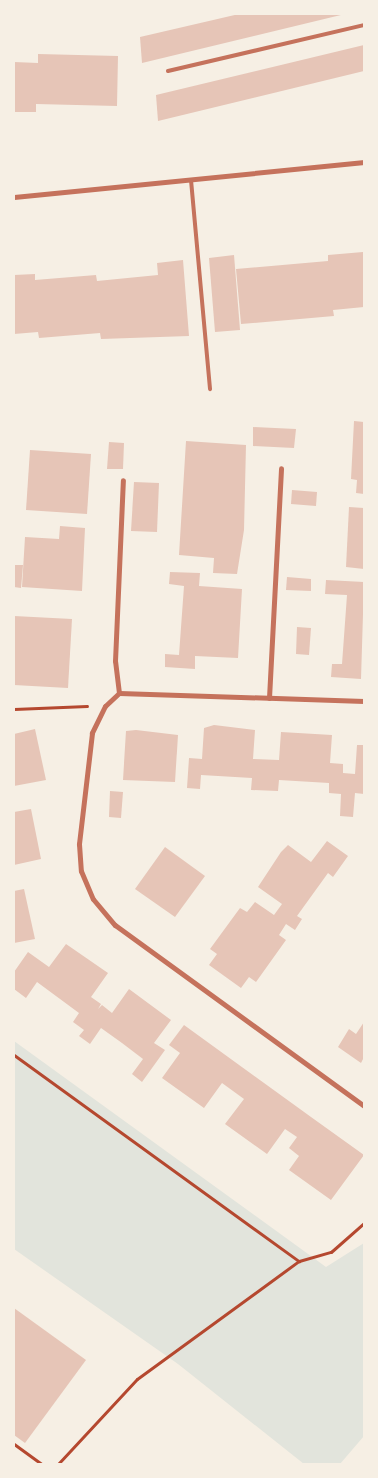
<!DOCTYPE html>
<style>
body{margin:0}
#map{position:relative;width:378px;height:1478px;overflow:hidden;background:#f6efe4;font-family:Poppins,sans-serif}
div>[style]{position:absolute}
.green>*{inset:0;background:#e2e4dc}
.building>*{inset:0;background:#e6c5b7}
.path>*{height:3px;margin:-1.5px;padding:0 1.5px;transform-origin:1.5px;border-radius:1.5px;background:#b5482f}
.service>*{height:4px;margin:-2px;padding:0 2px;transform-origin:2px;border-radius:2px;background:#c5725c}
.minor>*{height:5px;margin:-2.5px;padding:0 2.5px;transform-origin:2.5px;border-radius:2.5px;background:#c5725c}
span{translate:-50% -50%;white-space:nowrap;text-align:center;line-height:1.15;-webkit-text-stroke:4px #f6efe4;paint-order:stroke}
.frame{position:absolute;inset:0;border:15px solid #f6efe4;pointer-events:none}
</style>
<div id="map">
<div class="green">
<div style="clip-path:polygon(14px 1041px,326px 1267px,364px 1243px,364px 1436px,340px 1464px,304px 1464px,178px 1364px,14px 1249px)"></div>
</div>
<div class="building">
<div style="clip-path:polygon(239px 14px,345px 14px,142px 63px,140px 37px)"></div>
<div style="clip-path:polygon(364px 45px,364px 71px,158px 121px,156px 95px)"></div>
<div style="clip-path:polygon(38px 54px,118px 56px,117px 106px,36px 104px,36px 112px,14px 112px,14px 62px,38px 63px)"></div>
<div style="clip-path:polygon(363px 252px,364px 307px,333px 310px,334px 316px,241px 324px,236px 269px,328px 261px,328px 255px)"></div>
<div style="clip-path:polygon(234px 255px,240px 330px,215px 332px,209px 258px)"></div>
<div style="clip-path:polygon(183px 260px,189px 336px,101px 339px,100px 333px,39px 338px,38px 332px,14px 334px,14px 275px,35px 274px,35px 280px,96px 275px,97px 281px,158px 275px,157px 263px)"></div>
<div style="clip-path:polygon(354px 421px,364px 422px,364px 494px,356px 493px,357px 480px,351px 479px)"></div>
<div style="clip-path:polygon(253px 427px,296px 429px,294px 448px,253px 446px)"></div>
<div style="clip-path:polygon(186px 441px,246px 445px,244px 530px,237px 574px,213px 573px,214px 558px,179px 555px)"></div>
<div style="clip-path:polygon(109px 442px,124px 443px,123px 469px,107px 469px)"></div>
<div style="clip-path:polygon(30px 450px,91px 454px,87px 514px,26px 510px)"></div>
<div style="clip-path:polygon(134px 482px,159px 483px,157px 532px,131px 531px)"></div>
<div style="clip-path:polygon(292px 490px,317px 492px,316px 506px,291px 504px)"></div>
<div style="clip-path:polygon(349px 507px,364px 508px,364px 569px,346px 567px)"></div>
<div style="clip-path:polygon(60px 526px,85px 528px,82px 591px,22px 587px,25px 537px,59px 539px)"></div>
<div style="clip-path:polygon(14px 565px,23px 565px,21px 588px,14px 587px)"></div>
<div style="clip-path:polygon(170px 572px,200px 573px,199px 586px,242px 589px,238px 658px,195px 656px,195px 669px,165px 667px,165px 654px,179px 655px,184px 586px,169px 584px)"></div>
<div style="clip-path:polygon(287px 577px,311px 579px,311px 591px,286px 590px)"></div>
<div style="clip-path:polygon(326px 580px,364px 582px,361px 679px,331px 677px,332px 664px,342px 664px,347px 595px,325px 594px)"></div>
<div style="clip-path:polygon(14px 616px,72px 619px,68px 688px,14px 685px)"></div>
<div style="clip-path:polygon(297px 627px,311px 628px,309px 655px,296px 654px)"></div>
<div style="clip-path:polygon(214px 725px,255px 730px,253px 759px,279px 760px,281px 732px,332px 735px,330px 763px,343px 764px,343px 773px,355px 774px,357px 745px,364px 745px,364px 794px,355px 793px,353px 817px,340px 816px,341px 794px,329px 793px,329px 783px,279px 780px,278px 791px,251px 790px,252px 778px,201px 775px,200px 789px,187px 788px,189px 758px,202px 759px,204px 728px)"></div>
<div style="clip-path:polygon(35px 729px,46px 780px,14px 786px,14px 734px)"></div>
<div style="clip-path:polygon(136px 730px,178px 735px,175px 782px,123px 780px,126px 731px)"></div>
<div style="clip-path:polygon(110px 791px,123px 792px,121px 818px,109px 817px)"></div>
<div style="clip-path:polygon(31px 809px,41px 859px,14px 865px,14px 812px)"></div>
<div style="clip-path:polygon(327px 841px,348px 856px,333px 877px,328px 873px,297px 916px,302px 919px,295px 930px,286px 924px,279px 935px,286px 940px,256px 982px,249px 977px,241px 988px,209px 965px,217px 954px,210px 949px,240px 908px,247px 912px,255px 902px,274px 915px,282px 904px,258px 887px,281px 852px,288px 845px,311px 862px)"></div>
<div style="clip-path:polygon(165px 847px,205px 876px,175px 917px,135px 889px)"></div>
<div style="clip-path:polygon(24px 889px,35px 939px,14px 943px,14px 891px)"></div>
<div style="clip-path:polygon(66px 944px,108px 973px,91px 997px,101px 1004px,98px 1009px,102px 1005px,112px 1013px,129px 989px,171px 1020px,154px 1043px,165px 1050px,142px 1082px,132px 1074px,143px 1059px,122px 1043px,101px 1028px,90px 1044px,79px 1036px,84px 1030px,73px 1022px,79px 1013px,37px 982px,26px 998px,14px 989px,14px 972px,28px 952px,49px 967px)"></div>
<div style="clip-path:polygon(364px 1022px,364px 1057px,361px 1063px,338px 1047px,349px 1029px,356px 1034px)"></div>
<div style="clip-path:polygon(184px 1025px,311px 1117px,305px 1125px,311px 1117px,364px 1155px,331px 1200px,289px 1170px,299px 1156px,289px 1148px,297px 1137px,285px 1129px,267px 1154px,225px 1124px,244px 1099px,222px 1083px,204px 1108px,162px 1078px,180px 1053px,169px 1045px)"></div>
<div style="clip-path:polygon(14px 1308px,86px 1360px,25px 1443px,14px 1435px)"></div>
</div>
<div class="path">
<div style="left:14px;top:709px;width:73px;rotate:-2.4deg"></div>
<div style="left:14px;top:1055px;width:352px;rotate:35.9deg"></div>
<div style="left:299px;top:1261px;width:33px;rotate:-16deg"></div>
<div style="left:331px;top:1252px;width:44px;rotate:-41.3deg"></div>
<div style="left:14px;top:1444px;width:34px;rotate:36deg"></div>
<div style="left:58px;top:1464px;width:116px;rotate:-47.1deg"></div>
<div style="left:137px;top:1379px;width:200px;rotate:-36.1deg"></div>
</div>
<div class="service">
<div style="left:168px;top:71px;width:201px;rotate:-13.2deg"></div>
<div style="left:191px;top:180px;width:210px;rotate:84.8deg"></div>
</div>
<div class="minor">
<div style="left:14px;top:197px;width:352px;rotate:-5.7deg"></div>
<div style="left:119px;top:693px;width:32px;rotate:-97deg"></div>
<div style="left:115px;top:661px;width:181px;rotate:-87.5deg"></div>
<div style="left:269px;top:698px;width:230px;rotate:-87deg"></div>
<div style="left:364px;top:701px;width:245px;rotate:-178.1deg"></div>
<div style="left:119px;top:693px;width:19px;rotate:137deg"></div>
<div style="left:105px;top:706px;width:30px;rotate:116deg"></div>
<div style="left:92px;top:733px;width:112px;rotate:96.7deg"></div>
<div style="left:79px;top:844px;width:27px;rotate:86deg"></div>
<div style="left:81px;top:871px;width:30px;rotate:67deg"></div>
<div style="left:93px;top:899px;width:34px;rotate:50deg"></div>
<div style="left:115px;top:925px;width:308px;rotate:36deg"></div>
</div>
<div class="frame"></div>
</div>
